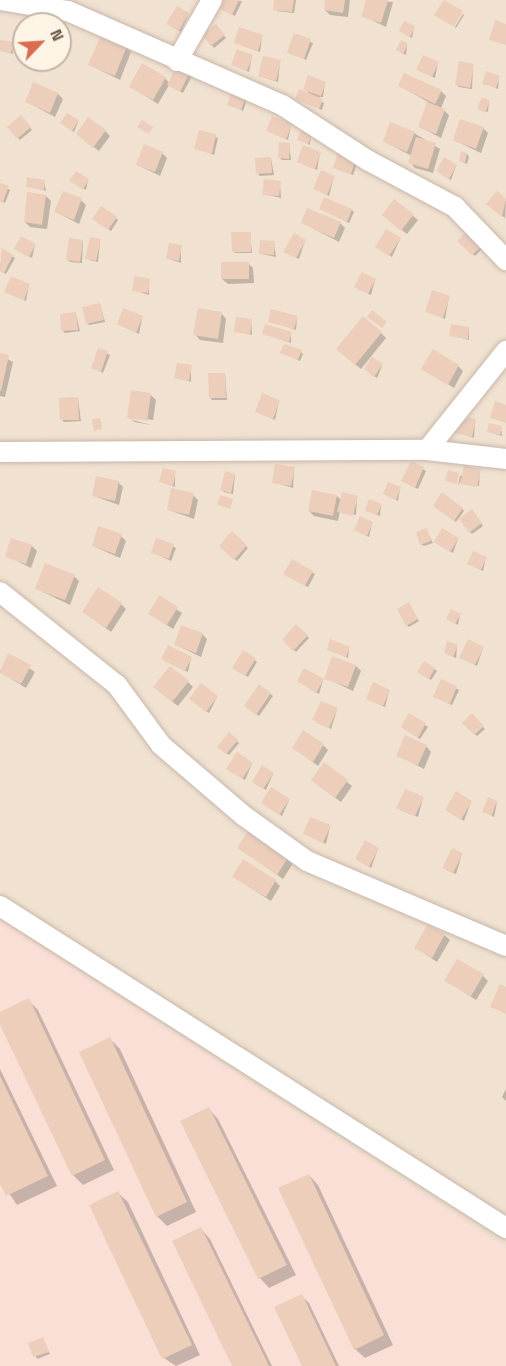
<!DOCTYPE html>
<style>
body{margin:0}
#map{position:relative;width:506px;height:1366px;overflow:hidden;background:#f9efe1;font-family:"Space Grotesk",sans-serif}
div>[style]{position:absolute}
.residential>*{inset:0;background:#f0e1d0}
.commercial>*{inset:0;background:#f9dfd5}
.shadow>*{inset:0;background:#0003}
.building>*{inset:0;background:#eccebb}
.roads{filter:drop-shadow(0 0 2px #c8b7aa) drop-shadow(0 0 2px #c8b7aa)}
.street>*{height:20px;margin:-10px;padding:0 10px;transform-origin:10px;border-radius:10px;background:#fff}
span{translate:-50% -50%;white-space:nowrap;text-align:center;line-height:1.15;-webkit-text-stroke:5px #fdf4e6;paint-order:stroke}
.north{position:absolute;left:12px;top:12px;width:60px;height:60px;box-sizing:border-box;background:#fdf4e6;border:2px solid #c3b5a8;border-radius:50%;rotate:65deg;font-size:16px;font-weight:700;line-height:24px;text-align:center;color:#6d574b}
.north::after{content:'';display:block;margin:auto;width:21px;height:27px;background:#d86d51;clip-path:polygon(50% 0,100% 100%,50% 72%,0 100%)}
</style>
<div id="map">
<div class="residential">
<div style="clip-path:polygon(evenodd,0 0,506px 0,506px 1366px,0 1366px,0 0,24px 24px,60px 24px,60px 60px,24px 60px,24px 24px)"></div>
</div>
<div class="commercial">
<div style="clip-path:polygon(0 919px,506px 1248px,506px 1366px,0 1366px)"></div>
</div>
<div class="shadow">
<div style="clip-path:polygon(223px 0,242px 1px,235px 16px,222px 9px)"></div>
<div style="clip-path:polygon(276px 0,296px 0,294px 13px,277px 11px)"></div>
<div style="clip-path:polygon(327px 0,350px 0,348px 17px,330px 15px,325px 10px)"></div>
<div style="clip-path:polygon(368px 0,393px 2px,386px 27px,363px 16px)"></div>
<div style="clip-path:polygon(463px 14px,464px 15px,456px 28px,455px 27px)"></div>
<div style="clip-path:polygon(188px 15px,181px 32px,170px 26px)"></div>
<div style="clip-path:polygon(216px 26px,226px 38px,214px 48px,204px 35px)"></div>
<div style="clip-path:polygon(414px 27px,412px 38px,403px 33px)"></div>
<div style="clip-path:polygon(295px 35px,313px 43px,306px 60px,289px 52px)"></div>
<div style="clip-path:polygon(262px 36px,260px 52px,236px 43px)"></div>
<div style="clip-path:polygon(12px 43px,13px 54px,0 50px)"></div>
<div style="clip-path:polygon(407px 45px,406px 55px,400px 52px)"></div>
<div style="clip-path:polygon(126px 47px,131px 52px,120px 80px,90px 65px)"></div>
<div style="clip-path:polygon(252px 56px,249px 72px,233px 64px)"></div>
<div style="clip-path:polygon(280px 62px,278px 82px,259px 76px)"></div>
<div style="clip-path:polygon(438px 63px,435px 78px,418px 70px)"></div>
<div style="clip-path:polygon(178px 65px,193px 74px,183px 93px,169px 85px,158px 104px,131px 87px,165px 78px,169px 83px)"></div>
<div style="clip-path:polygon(473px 65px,472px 89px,459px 87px,456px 84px)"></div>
<div style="clip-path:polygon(499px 77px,498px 89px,484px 83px)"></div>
<div style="clip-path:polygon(325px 83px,323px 97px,313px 97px,324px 103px,322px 110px,297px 99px,311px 96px,305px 89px)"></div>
<div style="clip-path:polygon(400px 86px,441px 91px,446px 96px,441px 108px,449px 115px,441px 138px,420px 127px,428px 102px)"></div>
<div style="clip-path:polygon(233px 93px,247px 99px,243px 111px,229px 104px)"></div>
<div style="clip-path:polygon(58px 94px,63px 99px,55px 117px,27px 102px)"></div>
<div style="clip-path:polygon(489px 102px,488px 112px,479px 109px)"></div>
<div style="clip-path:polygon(21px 117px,32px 130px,20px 140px,9px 128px)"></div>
<div style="clip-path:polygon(78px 122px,74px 132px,64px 125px)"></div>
<div style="clip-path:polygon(291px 125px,288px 140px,268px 131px)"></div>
<div style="clip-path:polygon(483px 128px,488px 133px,481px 153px,454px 140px)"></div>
<div style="clip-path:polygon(105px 131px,110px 136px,99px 151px,83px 139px)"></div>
<div style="clip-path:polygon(200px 131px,218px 138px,214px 155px,196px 148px)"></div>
<div style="clip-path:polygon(414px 133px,440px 149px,433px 173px,415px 168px,410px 162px,412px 156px,385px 142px)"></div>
<div style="clip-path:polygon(311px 135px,310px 145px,299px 139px)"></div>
<div style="clip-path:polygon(289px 144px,291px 160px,282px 160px,280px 158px)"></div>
<div style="clip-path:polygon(162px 153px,167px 158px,160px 176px,138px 165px)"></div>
<div style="clip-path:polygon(320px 153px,317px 170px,301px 163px)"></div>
<div style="clip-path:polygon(467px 154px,469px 157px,467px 164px,460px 161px)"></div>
<div style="clip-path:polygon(271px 158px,274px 175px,260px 176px,258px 174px)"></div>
<div style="clip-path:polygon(358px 161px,353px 175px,335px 168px)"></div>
<div style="clip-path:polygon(456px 166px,451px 180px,440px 173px)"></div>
<div style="clip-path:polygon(334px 177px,329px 196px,317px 190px)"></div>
<div style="clip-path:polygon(88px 180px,86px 190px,74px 183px)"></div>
<div style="clip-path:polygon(44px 181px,46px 191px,27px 186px)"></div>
<div style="clip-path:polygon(280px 183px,281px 198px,264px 194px)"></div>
<div style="clip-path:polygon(0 185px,10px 190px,5px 203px,0 201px)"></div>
<div style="clip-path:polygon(497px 193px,506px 201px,505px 218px,488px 204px)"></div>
<div style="clip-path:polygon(46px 196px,51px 201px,47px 229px,30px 227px,25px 222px)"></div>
<div style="clip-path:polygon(81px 200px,86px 205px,79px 224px,56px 212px)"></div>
<div style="clip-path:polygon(102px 208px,118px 220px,111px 231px,96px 221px)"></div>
<div style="clip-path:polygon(321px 209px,352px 210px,354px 212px,349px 223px)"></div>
<div style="clip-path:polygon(413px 216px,418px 220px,407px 234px,389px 220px)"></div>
<div style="clip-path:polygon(303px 223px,340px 223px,345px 228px,339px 242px)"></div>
<div style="clip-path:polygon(250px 233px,252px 253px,235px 253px,233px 251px)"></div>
<div style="clip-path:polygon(400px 239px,392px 257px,379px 249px)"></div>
<div style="clip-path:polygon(83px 241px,82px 263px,70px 262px,67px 259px)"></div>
<div style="clip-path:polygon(100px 241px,98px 262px,89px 260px,87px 258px)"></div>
<div style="clip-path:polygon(305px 241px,299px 259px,287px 253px)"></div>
<div style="clip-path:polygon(459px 241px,485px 246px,475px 256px)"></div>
<div style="clip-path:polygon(274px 243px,276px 257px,261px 254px)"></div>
<div style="clip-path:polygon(35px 245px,32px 258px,18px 251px)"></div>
<div style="clip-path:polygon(181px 246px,181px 263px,167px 258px)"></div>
<div style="clip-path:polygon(2px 250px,15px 258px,6px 274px,0 271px)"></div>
<div style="clip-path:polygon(248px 263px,253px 268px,254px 283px,228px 284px,222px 279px)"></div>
<div style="clip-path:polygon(149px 280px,149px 295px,133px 290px)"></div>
<div style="clip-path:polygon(375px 280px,371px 295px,358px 289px)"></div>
<div style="clip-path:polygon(29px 285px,26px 301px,8px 293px)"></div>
<div style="clip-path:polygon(449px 297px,445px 319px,427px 311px)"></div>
<div style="clip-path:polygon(100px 304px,105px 322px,89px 325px,87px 323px)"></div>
<div style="clip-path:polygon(221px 313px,226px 319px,223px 343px,200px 340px,195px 334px)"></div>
<div style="clip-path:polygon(76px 314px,80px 331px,65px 333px,63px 331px)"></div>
<div style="clip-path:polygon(297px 317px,296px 330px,270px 321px)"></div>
<div style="clip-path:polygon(142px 318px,139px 334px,118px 324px)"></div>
<div style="clip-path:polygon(251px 320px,252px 335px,236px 331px)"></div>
<div style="clip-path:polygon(469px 328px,469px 340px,451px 335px)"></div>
<div style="clip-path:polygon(291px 333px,291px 343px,264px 334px)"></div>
<div style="clip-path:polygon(381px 333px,386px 338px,361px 369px,343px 354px)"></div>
<div style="clip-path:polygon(99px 349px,110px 355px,103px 373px,93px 368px)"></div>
<div style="clip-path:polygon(282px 352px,301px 352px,303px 354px,300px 361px)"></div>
<div style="clip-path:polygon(0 355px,13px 362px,5px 397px,0 396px)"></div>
<div style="clip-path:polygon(382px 366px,377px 378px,368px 371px)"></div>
<div style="clip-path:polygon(458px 366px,463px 371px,454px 388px,423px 369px)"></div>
<div style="clip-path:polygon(191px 367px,191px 382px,176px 377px)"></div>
<div style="clip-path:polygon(225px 374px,227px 400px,212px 400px,210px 397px)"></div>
<div style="clip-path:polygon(151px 395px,156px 400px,153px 420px,132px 417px,132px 420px,152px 425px,134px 422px,129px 417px)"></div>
<div style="clip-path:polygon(78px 399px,81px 421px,64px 422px,62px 420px)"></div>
<div style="clip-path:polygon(279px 401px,275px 420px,256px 411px)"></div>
<div style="clip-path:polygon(475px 420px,474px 438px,456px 432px)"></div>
<div style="clip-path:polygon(501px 427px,502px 436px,489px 432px)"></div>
<div style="clip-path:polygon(412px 463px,426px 471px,418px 489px,403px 481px)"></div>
<div style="clip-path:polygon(294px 469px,293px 488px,273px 482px)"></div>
<div style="clip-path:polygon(480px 470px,479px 486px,460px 482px,458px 486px,460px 476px)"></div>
<div style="clip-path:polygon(175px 472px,175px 487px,161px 482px)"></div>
<div style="clip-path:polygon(235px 475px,233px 494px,224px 492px,222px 490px)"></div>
<div style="clip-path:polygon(118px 482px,123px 487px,119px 505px,94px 496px)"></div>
<div style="clip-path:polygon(400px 488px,398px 501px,385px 494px)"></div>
<div style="clip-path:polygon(193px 495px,198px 500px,194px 519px,169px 510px)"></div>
<div style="clip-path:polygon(337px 496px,342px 501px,357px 497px,356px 515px,340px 511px,338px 521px,314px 516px,309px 511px)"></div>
<div style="clip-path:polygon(381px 505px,380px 516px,366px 510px)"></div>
<div style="clip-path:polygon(437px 508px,462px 509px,464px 511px,456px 522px)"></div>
<div style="clip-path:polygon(474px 513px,483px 526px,472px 534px,470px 532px)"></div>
<div style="clip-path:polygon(372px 523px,369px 537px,355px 530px)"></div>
<div style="clip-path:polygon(426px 530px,433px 543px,424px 546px,421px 544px)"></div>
<div style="clip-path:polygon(233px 534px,248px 548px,237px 561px,221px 546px)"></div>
<div style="clip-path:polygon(121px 536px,126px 541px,120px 558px,93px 546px)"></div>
<div style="clip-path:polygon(157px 539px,176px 548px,171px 561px,152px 552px)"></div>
<div style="clip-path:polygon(458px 539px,453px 553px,438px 544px)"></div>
<div style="clip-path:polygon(32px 546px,37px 551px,31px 568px,7px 556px)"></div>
<div style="clip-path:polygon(486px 558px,483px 571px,469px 564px)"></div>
<div style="clip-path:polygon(292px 561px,315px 574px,308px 587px,287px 576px)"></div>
<div style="clip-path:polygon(74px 576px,79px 581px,70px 605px,37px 589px)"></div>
<div style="clip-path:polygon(159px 598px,182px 613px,173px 629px,150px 614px)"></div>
<div style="clip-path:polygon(121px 604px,126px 609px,111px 632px,84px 612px)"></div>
<div style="clip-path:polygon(410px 606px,419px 621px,409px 627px,407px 625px)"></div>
<div style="clip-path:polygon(460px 615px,458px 625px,448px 619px)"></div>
<div style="clip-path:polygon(296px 626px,309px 638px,296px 652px,284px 640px)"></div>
<div style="clip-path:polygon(202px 634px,207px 639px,201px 657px,176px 645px)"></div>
<div style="clip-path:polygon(457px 646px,456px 658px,445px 653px)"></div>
<div style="clip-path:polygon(349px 648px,348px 658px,329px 649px)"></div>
<div style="clip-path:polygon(483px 648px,477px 666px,463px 659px)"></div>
<div style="clip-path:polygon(243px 652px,257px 662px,248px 677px,236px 670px)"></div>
<div style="clip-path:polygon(9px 655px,35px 672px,26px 688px,0 672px)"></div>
<div style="clip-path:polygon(191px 658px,188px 672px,165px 661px)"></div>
<div style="clip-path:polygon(424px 663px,437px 671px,431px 680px,421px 674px)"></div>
<div style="clip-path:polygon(356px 666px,361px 671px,353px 691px,326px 678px)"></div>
<div style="clip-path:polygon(323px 680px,319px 694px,301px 683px)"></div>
<div style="clip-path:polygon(441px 681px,459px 690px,452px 705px,437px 698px)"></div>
<div style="clip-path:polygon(188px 682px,193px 687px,178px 706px,160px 692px)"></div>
<div style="clip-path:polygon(260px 686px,273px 696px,259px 716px,248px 708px)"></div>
<div style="clip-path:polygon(389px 691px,385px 707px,370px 700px)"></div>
<div style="clip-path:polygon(217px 697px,209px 713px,193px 701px)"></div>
<div style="clip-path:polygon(337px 710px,331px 729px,316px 722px)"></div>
<div style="clip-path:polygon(410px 715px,428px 727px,420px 739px,405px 729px)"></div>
<div style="clip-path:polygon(472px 715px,485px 729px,477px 736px,464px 723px)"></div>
<div style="clip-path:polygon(229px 735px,239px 743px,229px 755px,219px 747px)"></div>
<div style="clip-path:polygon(323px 745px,328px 750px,318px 766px,294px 748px)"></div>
<div style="clip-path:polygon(426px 746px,431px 752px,424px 769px,398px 755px)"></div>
<div style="clip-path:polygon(252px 764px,245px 780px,230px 771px)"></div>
<div style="clip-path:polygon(324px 764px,352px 786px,341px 802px,318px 785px)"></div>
<div style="clip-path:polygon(273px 774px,266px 790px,256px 784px)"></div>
<div style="clip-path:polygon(423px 798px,418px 817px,400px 810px)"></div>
<div style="clip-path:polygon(289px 800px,282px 816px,263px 803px)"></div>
<div style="clip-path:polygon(471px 802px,464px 821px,449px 812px)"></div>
<div style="clip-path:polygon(497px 802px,494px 817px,484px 811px)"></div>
<div style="clip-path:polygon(330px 827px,326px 844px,304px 834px)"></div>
<div style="clip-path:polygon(239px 848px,295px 860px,283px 879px)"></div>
<div style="clip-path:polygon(378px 849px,371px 868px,359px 861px)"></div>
<div style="clip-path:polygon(462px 854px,456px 874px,446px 870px)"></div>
<div style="clip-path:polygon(234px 877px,275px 881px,280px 886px,271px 901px)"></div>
<div style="clip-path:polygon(444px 935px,450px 940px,437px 962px,416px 948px)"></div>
<div style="clip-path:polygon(483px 976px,488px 981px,476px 1000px,446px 980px)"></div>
<div style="clip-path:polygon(28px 1000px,38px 1010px,114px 1170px,83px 1185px,73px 1175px,0 1021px,0 1014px)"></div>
<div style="clip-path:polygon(110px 1039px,120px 1049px,196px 1212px,167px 1226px,157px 1216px)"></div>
<div style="clip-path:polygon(0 1069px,57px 1186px,17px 1205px,0 1180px)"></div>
<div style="clip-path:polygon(506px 1089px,506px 1101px,502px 1097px)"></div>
<div style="clip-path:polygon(209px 1109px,218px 1119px,296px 1275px,269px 1288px,260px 1278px,182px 1122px)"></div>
<div style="clip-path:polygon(309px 1175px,318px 1185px,393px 1345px,365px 1358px,355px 1349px)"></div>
<div style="clip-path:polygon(118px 1193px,128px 1202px,200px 1355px,176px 1366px,164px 1358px)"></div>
<div style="clip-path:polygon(201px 1229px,210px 1239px,272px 1366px,234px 1366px)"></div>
<div style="clip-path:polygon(301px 1296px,309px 1303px,339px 1366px,303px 1366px)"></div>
<div style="clip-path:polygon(43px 1339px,50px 1354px,37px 1359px,30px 1344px)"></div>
</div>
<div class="building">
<div style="clip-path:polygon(221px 0,239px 0,232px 15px,218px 8px)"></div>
<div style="clip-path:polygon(274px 0,294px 0,292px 12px,273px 10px)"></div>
<div style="clip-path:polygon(325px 0,345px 0,343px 13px,324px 10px)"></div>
<div style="clip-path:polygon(366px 0,388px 0,381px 23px,361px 17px)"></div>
<div style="clip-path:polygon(444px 0,463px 11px,454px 27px,434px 15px)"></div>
<div style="clip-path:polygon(177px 6px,189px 13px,179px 31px,166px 24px)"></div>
<div style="clip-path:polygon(495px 20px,506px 24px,506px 45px,489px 40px)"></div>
<div style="clip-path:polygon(404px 21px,415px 26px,410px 37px,399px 31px)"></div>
<div style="clip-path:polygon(216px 24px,225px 35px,211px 46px,202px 35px)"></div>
<div style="clip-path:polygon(239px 27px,263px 35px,258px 51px,234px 43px)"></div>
<div style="clip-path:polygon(294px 33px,311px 39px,304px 59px,287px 53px)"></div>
<div style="clip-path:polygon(101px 35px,127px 46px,115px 76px,88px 65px)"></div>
<div style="clip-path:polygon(0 40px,13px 42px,11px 53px,0 51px)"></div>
<div style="clip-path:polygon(401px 40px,408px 44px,403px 54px,396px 50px)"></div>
<div style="clip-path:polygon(237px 49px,253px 55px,247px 71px,231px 65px)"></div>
<div style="clip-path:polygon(423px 55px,439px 62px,432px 77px,416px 70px)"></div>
<div style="clip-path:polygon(263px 56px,281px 60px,276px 81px,258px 76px)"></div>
<div style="clip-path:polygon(459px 61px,474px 64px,470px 88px,455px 85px)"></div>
<div style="clip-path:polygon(142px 63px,166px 77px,153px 100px,129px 87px)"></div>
<div style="clip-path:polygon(178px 63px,191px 70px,180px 92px,167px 85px)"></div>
<div style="clip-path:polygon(486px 71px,500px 76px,496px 88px,482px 84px)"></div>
<div style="clip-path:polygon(404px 73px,442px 90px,435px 104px,398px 86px)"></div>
<div style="clip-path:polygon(308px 75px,326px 82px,321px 96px,303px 90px)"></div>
<div style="clip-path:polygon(33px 82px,58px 93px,50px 113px,25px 102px)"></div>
<div style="clip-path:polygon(299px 89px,323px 99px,319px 109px,295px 99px)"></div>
<div style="clip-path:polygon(232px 91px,246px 96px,241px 110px,227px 105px)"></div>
<div style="clip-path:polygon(482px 97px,490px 101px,485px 113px,477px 109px)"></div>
<div style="clip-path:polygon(427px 102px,445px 109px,436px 134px,418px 127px)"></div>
<div style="clip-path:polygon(67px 113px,79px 120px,72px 131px,60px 123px)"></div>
<div style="clip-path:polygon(21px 115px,31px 127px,17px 139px,7px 127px)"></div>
<div style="clip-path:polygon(272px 116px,292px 124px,286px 139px,266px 131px)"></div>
<div style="clip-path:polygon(88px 117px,106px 130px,93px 148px,76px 134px)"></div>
<div style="clip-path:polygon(460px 119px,484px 127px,476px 149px,453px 140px)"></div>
<div style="clip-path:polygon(142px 120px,153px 127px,149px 134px,137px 127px)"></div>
<div style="clip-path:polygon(390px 122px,415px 132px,407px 152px,383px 142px)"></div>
<div style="clip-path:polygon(199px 130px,216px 134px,212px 154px,194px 149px)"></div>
<div style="clip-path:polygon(301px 130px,312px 134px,308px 144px,297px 140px)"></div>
<div style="clip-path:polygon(416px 137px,436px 143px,428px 169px,408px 163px)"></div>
<div style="clip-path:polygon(279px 142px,290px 143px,289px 159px,278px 158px)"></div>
<div style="clip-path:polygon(144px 144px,163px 152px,155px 172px,136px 165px)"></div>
<div style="clip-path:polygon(303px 145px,321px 152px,315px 169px,297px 162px)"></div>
<div style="clip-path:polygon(461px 151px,467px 153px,465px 163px,459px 161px)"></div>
<div style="clip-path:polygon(338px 152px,356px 158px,351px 174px,333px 168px)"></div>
<div style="clip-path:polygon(271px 157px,272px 173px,256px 174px,255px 158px)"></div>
<div style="clip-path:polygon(444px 157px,457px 165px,449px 179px,436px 171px)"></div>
<div style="clip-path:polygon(321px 170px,335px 176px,327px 195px,313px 189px)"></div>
<div style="clip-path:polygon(76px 171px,89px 179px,83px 189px,69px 181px)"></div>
<div style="clip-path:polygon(27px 177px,45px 180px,44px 190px,26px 187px)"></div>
<div style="clip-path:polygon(264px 179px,281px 181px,279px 196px,262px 195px)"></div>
<div style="clip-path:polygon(0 183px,9px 186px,3px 202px,0 201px)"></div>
<div style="clip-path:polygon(63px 191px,82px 198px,74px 220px,54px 212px)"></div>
<div style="clip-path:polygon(497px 191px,506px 199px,502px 217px,486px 204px)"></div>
<div style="clip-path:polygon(27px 192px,46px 195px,42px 225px,24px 222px)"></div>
<div style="clip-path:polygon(324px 197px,352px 209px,347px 222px,319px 209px)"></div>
<div style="clip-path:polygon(394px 199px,414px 214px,401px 231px,382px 215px)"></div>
<div style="clip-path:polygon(101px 206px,117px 217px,108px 230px,92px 219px)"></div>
<div style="clip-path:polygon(307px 208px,341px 222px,334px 238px,301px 223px)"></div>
<div style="clip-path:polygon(469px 228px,485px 243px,472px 255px,457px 241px)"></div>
<div style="clip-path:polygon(386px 229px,401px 238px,389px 256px,375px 247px)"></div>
<div style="clip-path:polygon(231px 232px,251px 232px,251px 252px,232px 252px)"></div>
<div style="clip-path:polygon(294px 233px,306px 240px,296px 258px,283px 252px)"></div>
<div style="clip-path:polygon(21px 236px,36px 244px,29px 257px,14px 249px)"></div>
<div style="clip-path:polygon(90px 237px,101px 239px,96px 261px,85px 259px)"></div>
<div style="clip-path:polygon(69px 238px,83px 240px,80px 262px,66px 260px)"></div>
<div style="clip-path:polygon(260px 240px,275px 241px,274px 255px,259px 254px)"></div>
<div style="clip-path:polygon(169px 243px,182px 245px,179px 261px,166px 258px)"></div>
<div style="clip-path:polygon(2px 248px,13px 255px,4px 273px,0 271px)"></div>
<div style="clip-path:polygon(221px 262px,249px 262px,249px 279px,221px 279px)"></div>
<div style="clip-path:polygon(362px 272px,376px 279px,368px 294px,354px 287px)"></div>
<div style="clip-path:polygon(11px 276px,30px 284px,24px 300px,4px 292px)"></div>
<div style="clip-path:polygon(134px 276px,150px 279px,148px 293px,132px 291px)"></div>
<div style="clip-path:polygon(432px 290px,450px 296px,443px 318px,425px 312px)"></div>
<div style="clip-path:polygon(100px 303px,104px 320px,86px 324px,82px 307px)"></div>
<div style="clip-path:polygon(123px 308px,143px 316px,136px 333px,117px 324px)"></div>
<div style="clip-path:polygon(198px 308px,222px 312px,218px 339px,193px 335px)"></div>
<div style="clip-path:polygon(271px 309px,298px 316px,294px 329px,268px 322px)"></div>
<div style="clip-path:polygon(372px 310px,387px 322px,382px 328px,367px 317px)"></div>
<div style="clip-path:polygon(76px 312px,78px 330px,61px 331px,60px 314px)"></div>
<div style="clip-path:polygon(363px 316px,382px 332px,355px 365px,336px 349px)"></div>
<div style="clip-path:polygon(236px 317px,252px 319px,250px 334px,234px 332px)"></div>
<div style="clip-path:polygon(265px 324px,292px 332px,289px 342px,262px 334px)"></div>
<div style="clip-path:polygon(451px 324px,469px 327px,468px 339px,449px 336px)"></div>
<div style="clip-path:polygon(284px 344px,302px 350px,298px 360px,280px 353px)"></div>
<div style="clip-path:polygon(98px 348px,108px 351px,101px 372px,91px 368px)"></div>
<div style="clip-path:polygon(433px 349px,459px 365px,448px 385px,421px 369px)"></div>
<div style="clip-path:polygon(0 353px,9px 355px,1px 391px,0 391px)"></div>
<div style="clip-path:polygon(372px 357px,383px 364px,374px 377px,364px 369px)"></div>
<div style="clip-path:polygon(177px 363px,192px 365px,189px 381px,174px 378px)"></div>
<div style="clip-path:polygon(208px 373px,225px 373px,226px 398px,209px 398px)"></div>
<div style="clip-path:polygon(131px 390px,151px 393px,147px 421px,127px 418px)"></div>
<div style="clip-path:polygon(262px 393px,280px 400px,273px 419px,255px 412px)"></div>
<div style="clip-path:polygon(78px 397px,79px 420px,60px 420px,59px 398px)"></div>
<div style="clip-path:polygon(495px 401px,506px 405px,506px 423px,490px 418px)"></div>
<div style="clip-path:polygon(458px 415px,476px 419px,472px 437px,454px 433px)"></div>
<div style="clip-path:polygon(100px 418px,102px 429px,94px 431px,92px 419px)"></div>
<div style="clip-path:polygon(489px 423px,502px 426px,500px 435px,487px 432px)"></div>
<div style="clip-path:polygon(411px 461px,424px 467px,415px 488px,401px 481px)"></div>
<div style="clip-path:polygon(275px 464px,295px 467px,291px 486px,272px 483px)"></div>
<div style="clip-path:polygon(464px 465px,481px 469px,477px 487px,460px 484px)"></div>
<div style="clip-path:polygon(163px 468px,176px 471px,173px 486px,159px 482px)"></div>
<div style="clip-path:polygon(448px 470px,459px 473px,457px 484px,445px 481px)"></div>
<div style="clip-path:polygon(225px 471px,235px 474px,231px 493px,220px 490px)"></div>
<div style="clip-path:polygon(96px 476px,119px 481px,115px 501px,92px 496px)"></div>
<div style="clip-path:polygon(388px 482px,401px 487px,396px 500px,383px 494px)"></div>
<div style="clip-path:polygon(171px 488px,194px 493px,189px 515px,167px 510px)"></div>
<div style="clip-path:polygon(312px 490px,337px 495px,333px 516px,308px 511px)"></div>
<div style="clip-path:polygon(342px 492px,358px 496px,353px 516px,337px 512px)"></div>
<div style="clip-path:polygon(442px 492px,463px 508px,454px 521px,433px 506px)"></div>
<div style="clip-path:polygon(220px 495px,233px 499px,230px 509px,217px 505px)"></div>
<div style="clip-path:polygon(369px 499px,382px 504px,377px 515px,365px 511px)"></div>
<div style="clip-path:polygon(472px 509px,482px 523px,469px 533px,459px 519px)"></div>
<div style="clip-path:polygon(360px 516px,373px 522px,367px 536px,354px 530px)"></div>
<div style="clip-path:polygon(98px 526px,122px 534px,115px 554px,92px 546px)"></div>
<div style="clip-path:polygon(427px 528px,431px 541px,420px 545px,416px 532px)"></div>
<div style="clip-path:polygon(442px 528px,459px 538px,450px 552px,434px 542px)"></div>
<div style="clip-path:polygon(232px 531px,247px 545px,234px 560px,219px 546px)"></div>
<div style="clip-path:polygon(11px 538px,32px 545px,26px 564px,5px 557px)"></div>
<div style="clip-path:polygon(156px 538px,174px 544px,169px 559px,151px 553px)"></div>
<div style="clip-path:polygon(473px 551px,487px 557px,481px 570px,467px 564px)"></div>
<div style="clip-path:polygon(292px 559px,313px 571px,305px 586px,283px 574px)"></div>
<div style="clip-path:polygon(45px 563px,75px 575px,65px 600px,35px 589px)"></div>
<div style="clip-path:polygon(98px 587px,122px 603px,106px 628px,82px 612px)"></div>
<div style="clip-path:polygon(159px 595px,178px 607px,167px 625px,148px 614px)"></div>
<div style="clip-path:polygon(409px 602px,418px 619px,406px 626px,397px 609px)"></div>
<div style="clip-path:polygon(451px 609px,461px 614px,455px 624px,446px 619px)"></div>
<div style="clip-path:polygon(296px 624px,308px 635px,293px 651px,282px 640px)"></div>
<div style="clip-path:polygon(181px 625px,203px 633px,196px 653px,174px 645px)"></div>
<div style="clip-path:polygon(330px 639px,350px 647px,346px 657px,327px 650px)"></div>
<div style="clip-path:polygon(468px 639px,484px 647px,475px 665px,459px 658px)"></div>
<div style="clip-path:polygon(447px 641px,458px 645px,453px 657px,444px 653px)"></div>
<div style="clip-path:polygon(168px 645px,192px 657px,185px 671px,161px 659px)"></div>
<div style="clip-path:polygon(243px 650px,256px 658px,245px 676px,232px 668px)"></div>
<div style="clip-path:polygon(8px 653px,31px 665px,21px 684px,0 673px)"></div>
<div style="clip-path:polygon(332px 656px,356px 665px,348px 687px,324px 679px)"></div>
<div style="clip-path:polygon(424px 661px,435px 668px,429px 679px,417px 672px)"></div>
<div style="clip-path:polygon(170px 666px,189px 681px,172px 702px,153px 687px)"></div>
<div style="clip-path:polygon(304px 668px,324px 679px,316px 693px,297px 681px)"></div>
<div style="clip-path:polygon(441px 679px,457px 686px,450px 704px,433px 697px)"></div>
<div style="clip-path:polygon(373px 682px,390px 690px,383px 706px,366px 699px)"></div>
<div style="clip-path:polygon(201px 683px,218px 696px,206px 712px,189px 699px)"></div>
<div style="clip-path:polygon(259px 684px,271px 693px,256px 715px,244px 706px)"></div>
<div style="clip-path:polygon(321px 701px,338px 708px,329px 728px,312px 720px)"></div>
<div style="clip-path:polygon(409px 713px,426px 723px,418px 738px,401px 727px)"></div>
<div style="clip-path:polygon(472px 713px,484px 726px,474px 735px,462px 723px)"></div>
<div style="clip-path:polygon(303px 730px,324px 744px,313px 762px,292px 748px)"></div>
<div style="clip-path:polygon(229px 732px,238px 740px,226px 754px,217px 747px)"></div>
<div style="clip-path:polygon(405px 735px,427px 745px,418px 765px,396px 756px)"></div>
<div style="clip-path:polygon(237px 752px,253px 763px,242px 779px,226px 769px)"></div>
<div style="clip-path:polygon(324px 762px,348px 780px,335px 798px,311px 780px)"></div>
<div style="clip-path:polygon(262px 765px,274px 773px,263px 789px,252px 782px)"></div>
<div style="clip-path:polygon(271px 787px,290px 799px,279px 815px,261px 803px)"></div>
<div style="clip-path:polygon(405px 789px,424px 797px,415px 816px,396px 808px)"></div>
<div style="clip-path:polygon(456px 791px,472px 801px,461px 820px,445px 810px)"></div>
<div style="clip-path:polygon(488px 797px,497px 801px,492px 815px,482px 812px)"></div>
<div style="clip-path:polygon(310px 817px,331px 825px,323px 843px,303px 834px)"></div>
<div style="clip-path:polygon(251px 827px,291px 853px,277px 875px,237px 848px)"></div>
<div style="clip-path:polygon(365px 840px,379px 848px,369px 867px,355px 859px)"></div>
<div style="clip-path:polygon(452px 848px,463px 853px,453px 873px,442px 868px)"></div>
<div style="clip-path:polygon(243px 859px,276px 880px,266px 897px,232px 877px)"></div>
<div style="clip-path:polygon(428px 924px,445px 934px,432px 958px,414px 948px)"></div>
<div style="clip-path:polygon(457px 959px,484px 974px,471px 996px,444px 981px)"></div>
<div style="clip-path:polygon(500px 984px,506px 987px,506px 1014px,490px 1007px)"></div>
<div style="clip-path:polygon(29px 998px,105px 1160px,72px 1176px,0 1025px,0 1012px)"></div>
<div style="clip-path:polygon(110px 1037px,187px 1202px,156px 1217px,79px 1052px)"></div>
<div style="clip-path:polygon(0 1076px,48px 1176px,6px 1196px,0 1184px)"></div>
<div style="clip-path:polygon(209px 1107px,287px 1265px,258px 1279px,180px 1121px)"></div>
<div style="clip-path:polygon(309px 1174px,384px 1335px,354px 1350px,278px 1188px)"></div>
<div style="clip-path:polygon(118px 1191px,192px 1345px,162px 1359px,89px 1205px)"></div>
<div style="clip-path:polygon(201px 1227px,269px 1366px,232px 1366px,172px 1241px)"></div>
<div style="clip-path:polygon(302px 1294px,336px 1366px,302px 1366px,274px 1307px)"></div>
<div style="clip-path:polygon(43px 1337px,49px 1352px,33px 1357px,28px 1343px)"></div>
</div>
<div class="roads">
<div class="street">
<div style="left:0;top:0;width:69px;rotate:9.2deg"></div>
<div style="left:68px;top:11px;width:234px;rotate:23.7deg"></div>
<div style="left:282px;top:105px;width:103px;rotate:32.8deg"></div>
<div style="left:369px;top:161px;width:98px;rotate:28.1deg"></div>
<div style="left:455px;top:207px;width:74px;rotate:46.1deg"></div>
<div style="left:177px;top:61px;width:70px;rotate:-60.2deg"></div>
<div style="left:427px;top:450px;width:127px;rotate:-51.4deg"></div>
<div style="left:0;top:452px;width:427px;rotate:-0.3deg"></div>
<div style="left:427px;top:450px;width:80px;rotate:6.5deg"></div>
<div style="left:0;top:592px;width:149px;rotate:38.5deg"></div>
<div style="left:117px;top:685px;width:74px;rotate:53.7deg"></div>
<div style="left:161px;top:745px;width:109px;rotate:40.5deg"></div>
<div style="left:244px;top:816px;width:77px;rotate:35.5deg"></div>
<div style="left:307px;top:861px;width:216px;rotate:23.1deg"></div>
<div style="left:0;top:906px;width:600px;rotate:32.47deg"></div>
</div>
</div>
<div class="north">N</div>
</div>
